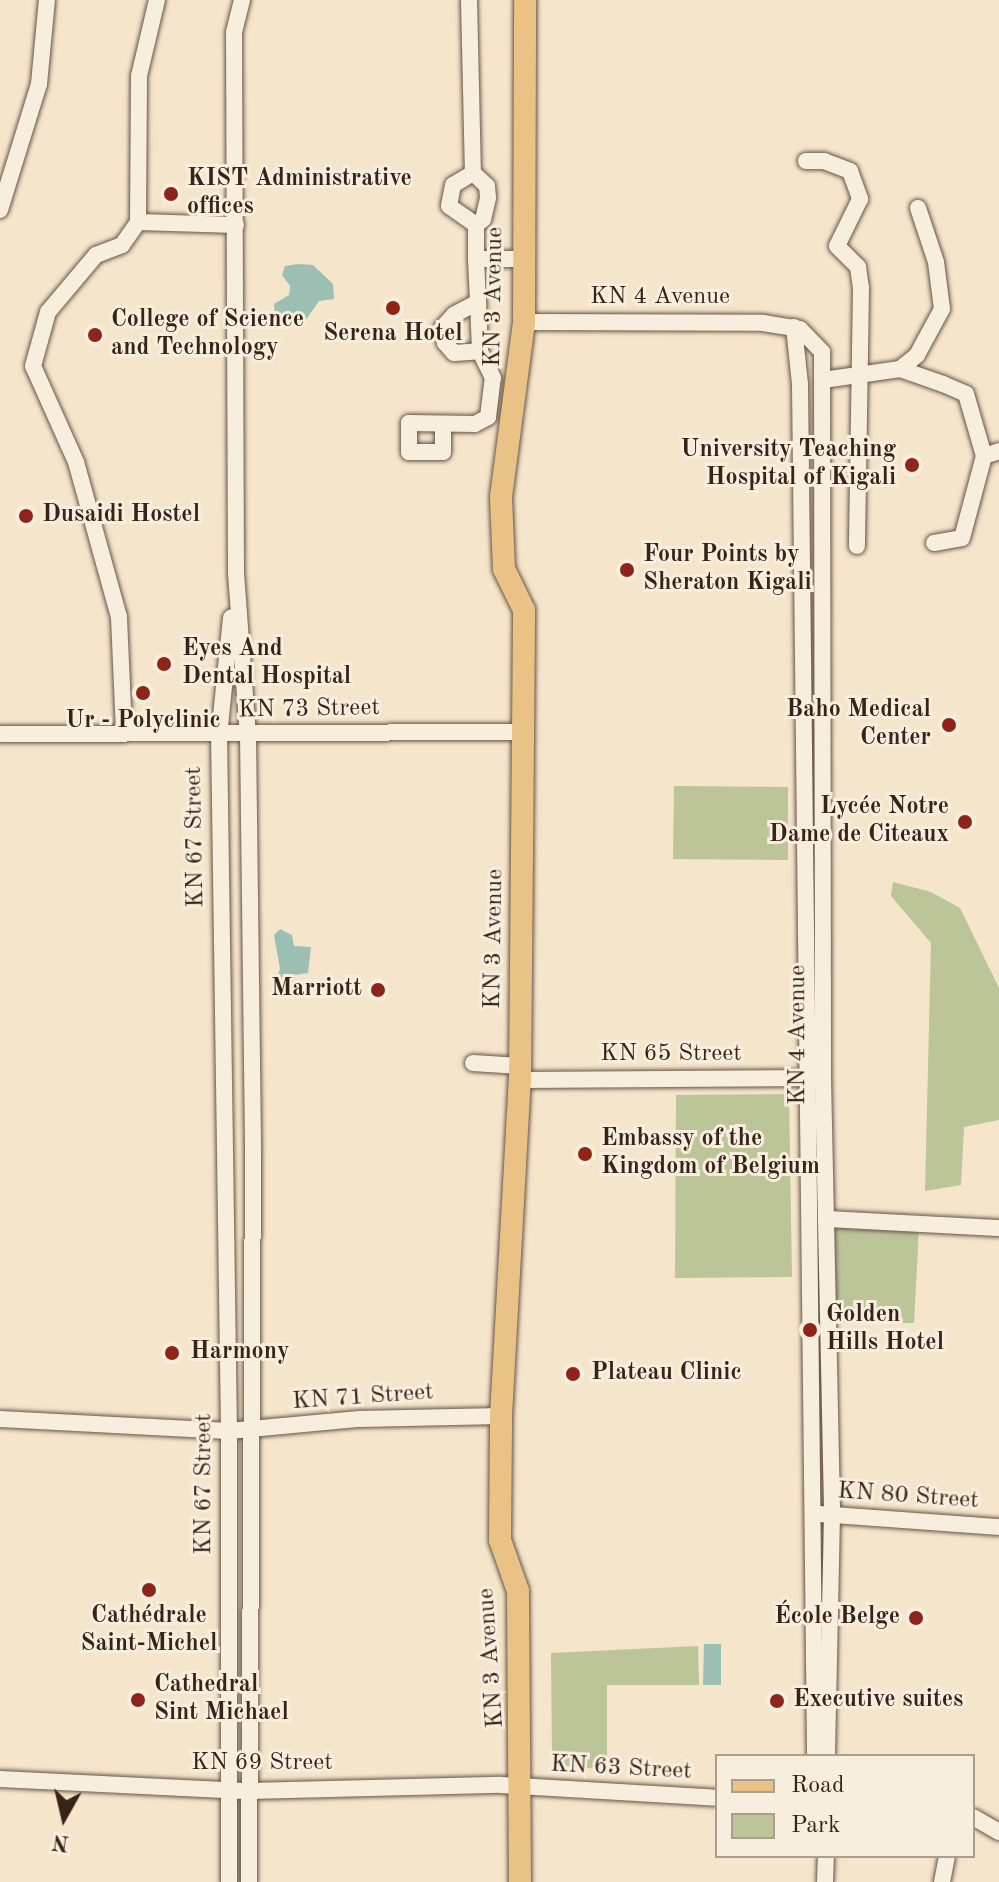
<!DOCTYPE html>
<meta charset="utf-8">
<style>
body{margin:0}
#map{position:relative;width:999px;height:1882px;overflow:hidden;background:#f5e5cb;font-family:"Old Standard TT",serif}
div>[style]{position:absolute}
.green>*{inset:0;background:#bbc598}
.water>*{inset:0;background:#9cbfb4}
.roads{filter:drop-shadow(0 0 2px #675446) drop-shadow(0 0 2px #675446)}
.minor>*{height:16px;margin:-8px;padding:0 8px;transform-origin:8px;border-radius:8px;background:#f8eedd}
.major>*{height:22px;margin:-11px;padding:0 11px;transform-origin:11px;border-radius:11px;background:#eac286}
.dots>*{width:22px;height:22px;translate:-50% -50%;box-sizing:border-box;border:4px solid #f8eedd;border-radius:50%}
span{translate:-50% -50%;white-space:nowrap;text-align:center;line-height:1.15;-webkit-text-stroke:6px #f8eedd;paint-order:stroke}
.poi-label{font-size:24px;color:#382319;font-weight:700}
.left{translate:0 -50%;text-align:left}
.right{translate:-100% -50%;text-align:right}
.street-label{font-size:24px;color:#382319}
.legend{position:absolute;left:715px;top:1754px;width:260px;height:104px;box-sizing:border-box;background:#f8eedd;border:2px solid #ab9d8f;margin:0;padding:10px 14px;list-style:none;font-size:24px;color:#382319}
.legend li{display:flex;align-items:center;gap:16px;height:40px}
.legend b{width:40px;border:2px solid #ab9d8f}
.north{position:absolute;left:24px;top:1778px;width:80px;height:80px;-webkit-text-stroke:6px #f8eedd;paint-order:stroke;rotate:188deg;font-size:22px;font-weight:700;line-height:32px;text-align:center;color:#382319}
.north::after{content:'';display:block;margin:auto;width:28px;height:36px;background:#382319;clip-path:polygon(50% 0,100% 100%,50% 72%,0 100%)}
</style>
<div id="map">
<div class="green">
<div style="clip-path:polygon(674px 786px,788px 787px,788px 860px,673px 859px)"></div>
<div style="clip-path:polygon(893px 882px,931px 892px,960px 908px,999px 988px,999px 1120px,964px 1127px,961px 1185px,925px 1191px,931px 943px,891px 896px)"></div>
<div style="clip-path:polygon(789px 1094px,792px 1277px,675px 1278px,676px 1095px)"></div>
<div style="clip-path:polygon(835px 1224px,919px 1227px,914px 1323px,836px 1323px)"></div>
<div style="clip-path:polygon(698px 1646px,699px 1685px,607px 1685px,607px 1770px,558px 1765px,552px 1758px,551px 1653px)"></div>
</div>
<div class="water">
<div style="clip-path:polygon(298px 264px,313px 265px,333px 284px,334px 299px,319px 301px,303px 324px,293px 325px,275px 314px,274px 304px,289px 295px,290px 286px,282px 275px,285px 266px)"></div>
<div style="clip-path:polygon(280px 929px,292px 935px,294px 946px,311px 947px,308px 973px,295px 975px,293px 994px,286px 998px,271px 992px,280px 969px,274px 935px)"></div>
<div style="clip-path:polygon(704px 1644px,721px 1644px,721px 1685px,703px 1685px)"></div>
</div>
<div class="roads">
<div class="minor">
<div style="left:242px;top:0;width:34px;rotate:104deg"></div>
<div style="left:234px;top:33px;width:540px;rotate:89.79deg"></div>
<div style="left:236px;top:573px;width:162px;rotate:85.8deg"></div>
<div style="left:248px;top:735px;width:416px;rotate:89.3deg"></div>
<div style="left:253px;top:1151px;width:731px;rotate:90.31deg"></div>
<div style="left:469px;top:0;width:173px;rotate:88.7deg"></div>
<div style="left:473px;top:173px;width:19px;rotate:43deg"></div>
<div style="left:487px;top:186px;width:12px;rotate:85deg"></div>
<div style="left:488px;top:198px;width:22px;rotate:103deg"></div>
<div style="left:483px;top:219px;width:9px;rotate:139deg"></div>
<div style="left:476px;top:225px;width:34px;rotate:90deg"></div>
<div style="left:476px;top:259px;width:46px"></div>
<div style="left:806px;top:161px;width:18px"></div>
<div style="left:824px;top:161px;width:28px;rotate:21deg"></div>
<div style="left:850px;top:171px;width:30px;rotate:70deg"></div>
<div style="left:860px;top:199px;width:52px;rotate:116.1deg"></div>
<div style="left:837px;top:246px;width:30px;rotate:45deg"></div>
<div style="left:858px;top:267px;width:21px;rotate:82deg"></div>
<div style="left:861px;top:288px;width:258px;rotate:90.9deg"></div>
<div style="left:473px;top:173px;width:23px;rotate:149deg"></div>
<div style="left:453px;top:185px;width:21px;rotate:101deg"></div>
<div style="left:449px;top:206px;width:33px;rotate:35deg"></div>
<div style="left:0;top:210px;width:132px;rotate:-72.8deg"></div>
<div style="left:39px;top:84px;width:84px;rotate:-84.6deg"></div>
<div style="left:138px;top:222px;width:98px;rotate:1.8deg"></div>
<div style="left:476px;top:259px;width:43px;rotate:87.3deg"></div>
<div style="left:478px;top:302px;width:27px;rotate:152deg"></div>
<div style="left:454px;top:315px;width:18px;rotate:133deg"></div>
<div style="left:442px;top:328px;width:15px;rotate:79deg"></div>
<div style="left:445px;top:343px;width:13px;rotate:48deg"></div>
<div style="left:454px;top:353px;width:26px;rotate:-4deg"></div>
<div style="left:480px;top:351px;width:49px;rotate:-92.3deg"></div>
<div style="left:524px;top:322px;width:239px;rotate:0.2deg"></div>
<div style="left:763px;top:323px;width:37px;rotate:9deg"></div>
<div style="left:800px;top:329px;width:32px;rotate:46deg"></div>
<div style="left:822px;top:352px;width:726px;rotate:89.92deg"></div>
<div style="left:823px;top:1078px;width:437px;rotate:88.8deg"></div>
<div style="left:832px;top:1515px;width:241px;rotate:91.2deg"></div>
<div style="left:794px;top:327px;width:57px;rotate:84deg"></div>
<div style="left:800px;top:384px;width:1372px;rotate:89.37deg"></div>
<div style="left:900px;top:369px;width:22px;rotate:-39deg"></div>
<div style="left:917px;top:355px;width:52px;rotate:-61.5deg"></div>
<div style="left:942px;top:309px;width:47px;rotate:-97.3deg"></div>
<div style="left:936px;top:262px;width:57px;rotate:-108.4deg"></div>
<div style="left:823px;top:380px;width:78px;rotate:-8.1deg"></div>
<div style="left:900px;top:369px;width:46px;rotate:19.2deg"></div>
<div style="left:943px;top:384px;width:25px;rotate:23deg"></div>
<div style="left:966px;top:394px;width:65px;rotate:73.8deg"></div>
<div style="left:984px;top:456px;width:16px;rotate:-18deg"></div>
<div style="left:443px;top:424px;width:28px;rotate:90deg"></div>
<div style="left:443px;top:452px;width:34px;rotate:180deg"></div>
<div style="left:409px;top:452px;width:29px;rotate:-90deg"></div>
<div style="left:409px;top:423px;width:66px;rotate:0.9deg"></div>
<div style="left:475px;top:424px;width:15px;rotate:-28deg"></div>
<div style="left:488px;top:417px;width:39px;rotate:-83deg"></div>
<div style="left:493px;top:378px;width:30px;rotate:-116deg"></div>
<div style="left:934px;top:543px;width:28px;rotate:-10deg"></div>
<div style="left:962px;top:538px;width:85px;rotate:-75deg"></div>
<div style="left:124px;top:732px;width:115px;rotate:-92.5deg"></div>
<div style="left:119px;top:617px;width:161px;rotate:-105.5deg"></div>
<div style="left:76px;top:462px;width:105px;rotate:-114.1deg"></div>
<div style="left:33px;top:366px;width:56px;rotate:-74.5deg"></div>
<div style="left:48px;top:312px;width:75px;rotate:-49.9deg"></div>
<div style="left:96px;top:255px;width:28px;rotate:-21deg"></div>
<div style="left:122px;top:245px;width:28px;rotate:-55deg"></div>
<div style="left:138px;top:222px;width:146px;rotate:-89.6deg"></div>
<div style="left:139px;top:76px;width:78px;rotate:-76.7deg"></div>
<div style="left:0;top:734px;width:523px;rotate:-0.22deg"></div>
<div style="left:473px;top:1063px;width:47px;rotate:3.7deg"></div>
<div style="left:520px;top:1080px;width:293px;rotate:-0.4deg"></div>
<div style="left:826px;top:1219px;width:173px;rotate:3deg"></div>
<div style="left:0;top:1419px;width:229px;rotate:3deg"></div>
<div style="left:229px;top:1431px;width:131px;rotate:-5.3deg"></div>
<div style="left:359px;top:1419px;width:142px;rotate:-1.2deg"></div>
<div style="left:821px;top:1514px;width:178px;rotate:4.2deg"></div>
<div style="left:0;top:1779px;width:249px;rotate:2.8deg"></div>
<div style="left:249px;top:1791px;width:252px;rotate:-1.4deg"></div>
<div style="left:501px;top:1785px;width:216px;rotate:3.4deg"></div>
<div style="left:973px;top:1817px;width:30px;rotate:30deg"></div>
<div style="left:229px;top:1882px;width:451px;rotate:-90deg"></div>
<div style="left:229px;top:1431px;width:695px;rotate:-90.82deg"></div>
<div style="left:219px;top:736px;width:119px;rotate:-84.2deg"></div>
<div style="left:825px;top:1882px;width:26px;rotate:-88deg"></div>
<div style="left:942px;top:1882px;width:26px;rotate:-79deg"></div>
</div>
<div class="major">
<div style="left:520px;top:1882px;width:291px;rotate:-90.4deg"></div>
<div style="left:518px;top:1591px;width:54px;rotate:-109.4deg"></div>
<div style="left:500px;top:1540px;width:124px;rotate:-89.5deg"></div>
<div style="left:501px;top:1416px;width:337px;rotate:-86.8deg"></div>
<div style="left:520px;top:1080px;width:470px;rotate:-89.5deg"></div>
<div style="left:524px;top:610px;width:46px;rotate:-116deg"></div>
<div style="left:504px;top:569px;width:72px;rotate:-92.4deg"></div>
<div style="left:501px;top:497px;width:177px;rotate:-82.5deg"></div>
<div style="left:524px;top:322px;width:322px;rotate:-89.8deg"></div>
</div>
</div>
<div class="dots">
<div style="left:171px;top:194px;background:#8f2418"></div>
<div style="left:393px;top:308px;background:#8f2418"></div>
<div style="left:95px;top:335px;background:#8f2418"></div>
<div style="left:912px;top:465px;background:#8f2418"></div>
<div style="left:26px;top:516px;background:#8f2418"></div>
<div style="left:627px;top:570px;background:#8f2418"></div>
<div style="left:164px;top:664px;background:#8f2418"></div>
<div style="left:143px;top:693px;background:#8f2418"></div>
<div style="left:949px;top:725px;background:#8f2418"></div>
<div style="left:965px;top:822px;background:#8f2418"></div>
<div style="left:378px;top:990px;background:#8f2418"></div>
<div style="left:585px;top:1154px;background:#8f2418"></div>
<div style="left:810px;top:1330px;background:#8f2418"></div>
<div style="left:172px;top:1353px;background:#8f2418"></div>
<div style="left:573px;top:1374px;background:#8f2418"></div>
<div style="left:149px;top:1590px;background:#8f2418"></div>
<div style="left:916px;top:1618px;background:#8f2418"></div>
<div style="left:138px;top:1700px;background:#8f2418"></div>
<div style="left:777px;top:1701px;background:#8f2418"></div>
</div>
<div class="poi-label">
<span class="left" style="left:187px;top:194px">KIST Administrative<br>offices</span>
<span class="left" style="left:111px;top:335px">College of Science<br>and Technology</span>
<span style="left:393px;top:335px">Serena Hotel</span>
<span class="right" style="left:896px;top:465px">University Teaching<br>Hospital of Kigali</span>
<span class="left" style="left:42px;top:516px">Dusaidi Hostel</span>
<span class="left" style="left:643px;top:570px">Four Points by<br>Sheraton Kigali</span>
<span class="left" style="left:182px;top:664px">Eyes And<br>Dental Hospital</span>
<span class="right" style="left:931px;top:725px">Baho Medical<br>Center</span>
<span style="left:143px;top:722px">Ur - Polyclinic</span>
<span class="right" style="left:949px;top:822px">Lycée Notre<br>Dame de Citeaux</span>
<span class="right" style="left:362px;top:990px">Marriott</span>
<span class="left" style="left:601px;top:1154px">Embassy of the<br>Kingdom of Belgium</span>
<span class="left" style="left:826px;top:1330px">Golden<br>Hills Hotel</span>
<span class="left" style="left:190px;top:1353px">Harmony</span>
<span class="left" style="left:591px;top:1374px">Plateau Clinic</span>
<span style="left:149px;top:1631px">Cathédrale<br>Saint-Michel</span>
<span class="right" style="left:900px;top:1618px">École Belge</span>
<span class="left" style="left:154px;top:1700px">Cathedral<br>Sint Michael</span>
<span class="left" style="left:793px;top:1701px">Executive suites</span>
</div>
<div class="street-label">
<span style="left:495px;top:297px;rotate:-89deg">KN 3 Avenue</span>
<span style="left:660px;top:298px">KN 4 Avenue</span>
<span style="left:309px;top:710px;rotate:-1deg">KN 73 Street</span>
<span style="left:196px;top:837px;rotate:-91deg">KN 67 Street</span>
<span style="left:495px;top:939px;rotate:-89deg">KN 3 Avenue</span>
<span style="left:799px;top:1035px;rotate:-90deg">KN 4 Avenue</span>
<span style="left:671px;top:1055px">KN 65 Street</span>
<span style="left:363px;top:1398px;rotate:-4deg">KN 71 Street</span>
<span style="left:205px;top:1484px;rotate:-90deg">KN 67 Street</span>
<span style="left:908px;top:1497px;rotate:4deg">KN 80 Street</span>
<span style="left:492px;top:1658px;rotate:-94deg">KN 3 Avenue</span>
<span style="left:262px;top:1764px">KN 69 Street</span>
<span style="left:621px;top:1769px;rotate:3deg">KN 63 Street</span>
</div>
<ul class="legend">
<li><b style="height:10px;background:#eac286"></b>Road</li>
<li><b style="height:22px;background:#bbc598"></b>Park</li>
</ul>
<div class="north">N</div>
</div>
